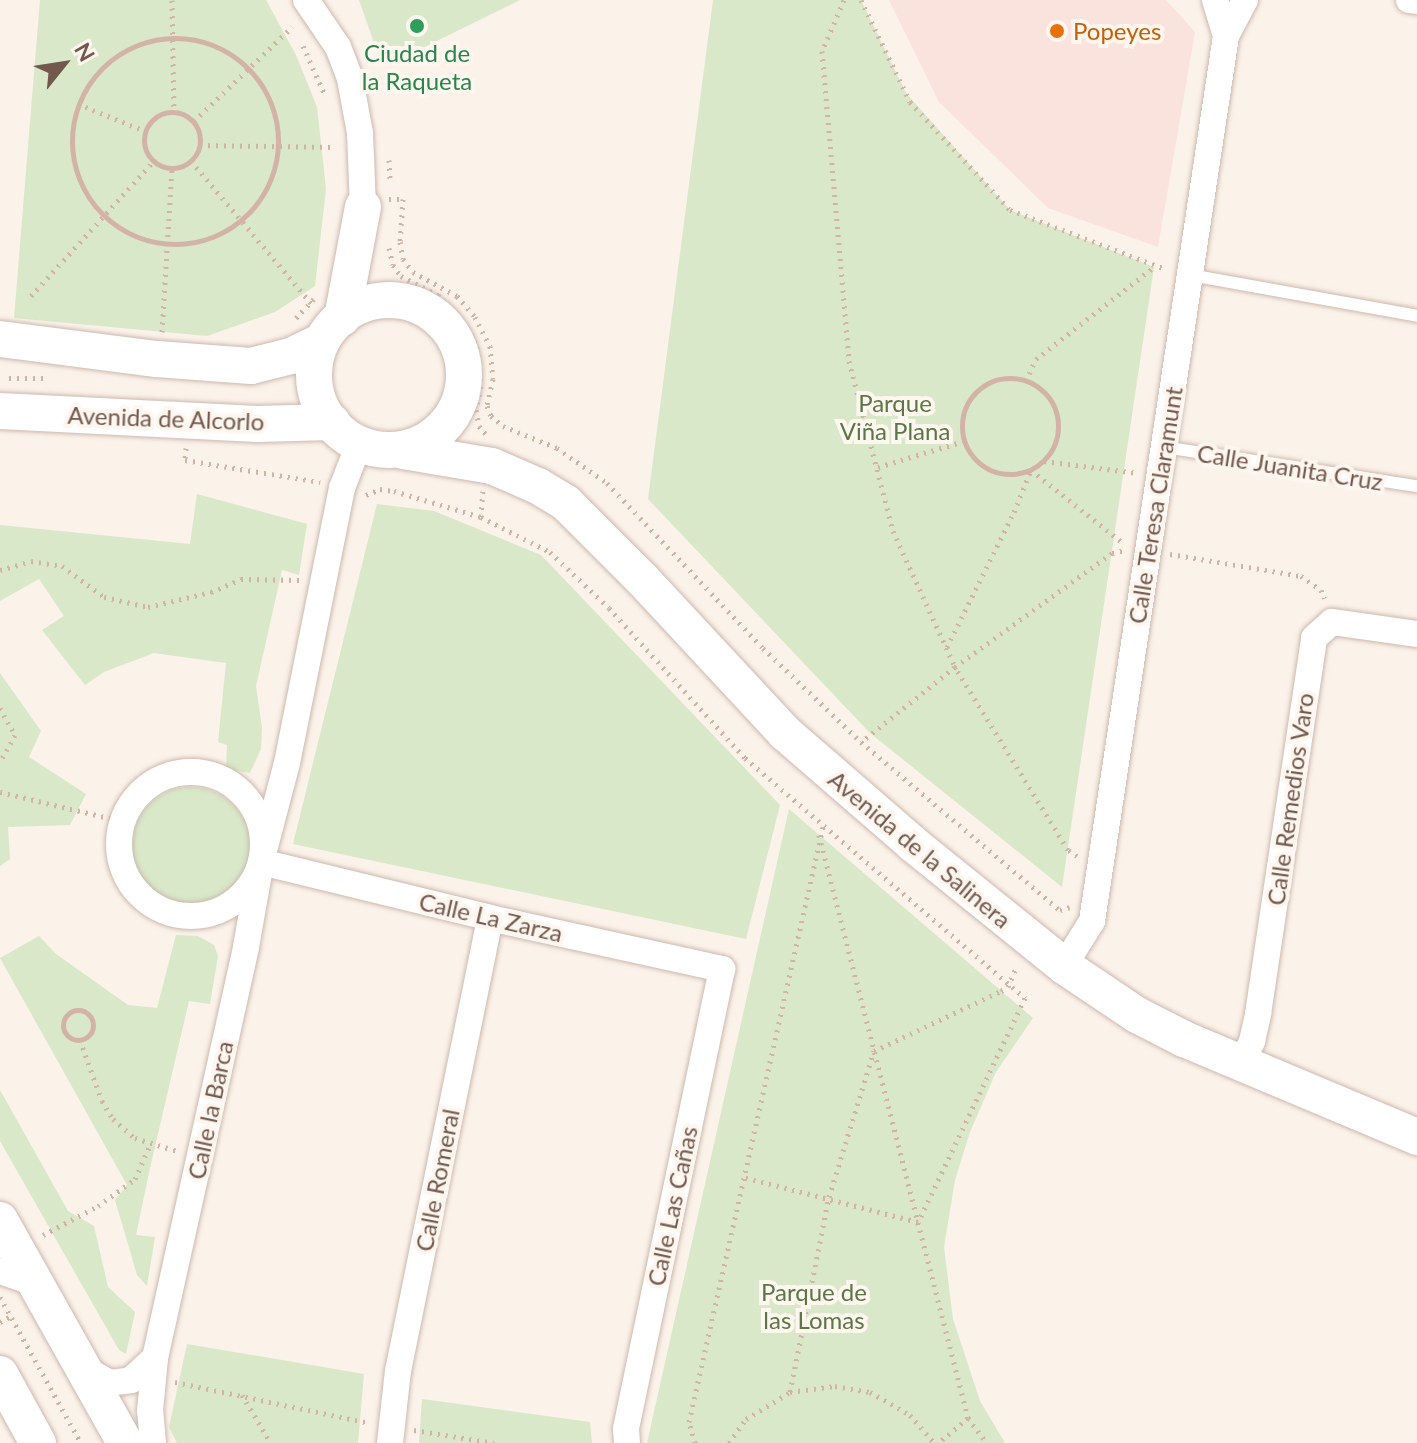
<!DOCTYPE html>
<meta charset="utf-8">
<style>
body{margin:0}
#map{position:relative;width:1417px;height:1443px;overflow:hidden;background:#fbf2e9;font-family:Lato,sans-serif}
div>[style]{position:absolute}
.commercial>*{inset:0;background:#fae3dd}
.green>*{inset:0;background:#d8e8c8}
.round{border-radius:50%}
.path>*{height:5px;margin-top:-2.5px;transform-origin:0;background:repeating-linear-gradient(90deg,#d3b3a5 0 2px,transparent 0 8px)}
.path>.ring{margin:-2.5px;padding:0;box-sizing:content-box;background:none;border:5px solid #d3b3a5;border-radius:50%}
.roads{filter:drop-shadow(0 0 2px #ccb9af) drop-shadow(0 0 2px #ccb9af)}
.lane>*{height:12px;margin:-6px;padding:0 6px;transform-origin:6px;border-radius:6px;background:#fff}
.street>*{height:26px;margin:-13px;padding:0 13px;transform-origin:13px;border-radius:13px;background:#fff}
.street>.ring{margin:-13px;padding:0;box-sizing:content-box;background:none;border:26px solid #fff;border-radius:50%}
.secondary>*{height:36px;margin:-18px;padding:0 18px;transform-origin:18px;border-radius:18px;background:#fff}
.secondary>.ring{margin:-18px;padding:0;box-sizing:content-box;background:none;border:36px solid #fff;border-radius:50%}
.dots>*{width:22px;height:22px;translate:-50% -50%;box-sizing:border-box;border:4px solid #fef6ef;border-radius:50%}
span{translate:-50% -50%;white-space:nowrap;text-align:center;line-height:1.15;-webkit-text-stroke:8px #fef6ef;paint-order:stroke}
.food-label{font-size:24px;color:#c56008}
.left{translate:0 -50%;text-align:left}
.leisure-label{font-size:24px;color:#27864d}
.park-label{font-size:24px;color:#5a7847}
.street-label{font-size:24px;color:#73584e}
.north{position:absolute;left:24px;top:24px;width:80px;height:80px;-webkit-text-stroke:6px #fef6ef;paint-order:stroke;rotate:60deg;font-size:22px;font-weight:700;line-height:32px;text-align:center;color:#73584e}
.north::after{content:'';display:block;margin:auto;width:28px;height:36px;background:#73584e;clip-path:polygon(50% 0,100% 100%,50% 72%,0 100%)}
</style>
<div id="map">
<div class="commercial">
<div style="clip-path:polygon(889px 0,1166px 0,1195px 32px,1158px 247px,1048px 208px,939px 102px)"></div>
</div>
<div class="green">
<div style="clip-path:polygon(40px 0,266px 0,296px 55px,317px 107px,326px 189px,315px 286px,275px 312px,207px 336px,14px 318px)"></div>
<div style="clip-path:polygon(359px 0,520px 0,394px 62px,380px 60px)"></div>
<div style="clip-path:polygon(713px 0,861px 0,906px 93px,1010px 210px,1154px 267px,1062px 887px,870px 733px,648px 499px)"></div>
<div style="clip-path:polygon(197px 494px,307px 524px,299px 575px,282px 570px,256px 686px,262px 728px,261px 749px,250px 773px,226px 769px,227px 745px,218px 742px,226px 663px,154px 653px,104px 672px,85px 685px,42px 630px,64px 616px,39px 579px,0 601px,0 525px,190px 544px)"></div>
<div style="clip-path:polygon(377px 504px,434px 511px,541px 555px,780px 805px,746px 939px,293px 844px)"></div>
<div style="clip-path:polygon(0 673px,41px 731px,29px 757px,86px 794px,70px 825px,8px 827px,10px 859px,0 866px)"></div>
<div class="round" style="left:132px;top:787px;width:118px;height:118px"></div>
<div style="clip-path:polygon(789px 809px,1033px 1018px,996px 1072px,970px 1132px,955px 1180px,944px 1247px,953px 1319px,980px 1401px,1005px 1443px,647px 1443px)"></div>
<div style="clip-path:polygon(176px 935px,198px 936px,214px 945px,218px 956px,210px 1004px,189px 1001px,150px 1168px,136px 1235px,155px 1237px,147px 1286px,137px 1275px,115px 1200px,127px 1185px,0 958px,39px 936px,56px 954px,128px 1005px,157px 1008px)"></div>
<div style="clip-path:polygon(0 1090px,68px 1211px,94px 1226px,108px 1287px,135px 1312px,126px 1354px,119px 1350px,0 1141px)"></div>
<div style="clip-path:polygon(187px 1344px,364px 1374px,358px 1443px,177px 1443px,169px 1427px)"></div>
<div style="clip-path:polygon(422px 1399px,590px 1422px,592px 1443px,419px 1443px)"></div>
</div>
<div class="path">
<div style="left:172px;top:0;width:111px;rotate:89deg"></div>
<div style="left:844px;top:0;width:56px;rotate:113.3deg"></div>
<div style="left:822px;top:51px;width:311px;rotate:85deg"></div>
<div style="left:849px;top:361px;width:176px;rotate:75.5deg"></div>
<div style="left:893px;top:531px;width:149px;rotate:65.5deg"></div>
<div style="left:955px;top:667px;width:120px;rotate:141.4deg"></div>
<div style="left:861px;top:0;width:113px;rotate:64.3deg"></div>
<div style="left:910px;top:102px;width:147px;rotate:47.2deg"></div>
<div style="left:1010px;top:210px;width:166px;rotate:20.8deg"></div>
<div class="ring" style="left:72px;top:38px;width:201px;height:201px"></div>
<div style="left:303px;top:46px;width:54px;rotate:65.8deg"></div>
<div style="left:78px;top:104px;width:72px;rotate:21.9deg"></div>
<div class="ring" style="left:144px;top:112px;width:51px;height:51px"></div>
<div style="left:194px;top:121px;width:136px;rotate:-43.8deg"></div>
<div style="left:200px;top:145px;width:133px;rotate:0.9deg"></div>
<div style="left:389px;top:160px;width:22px;rotate:87deg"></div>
<div style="left:191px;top:161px;width:186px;rotate:49.8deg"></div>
<div style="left:389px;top:199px;width:14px"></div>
<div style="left:403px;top:199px;width:43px;rotate:94deg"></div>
<div style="left:400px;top:242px;width:17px;rotate:80deg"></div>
<div style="left:403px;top:259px;width:16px;rotate:52deg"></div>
<div style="left:413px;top:272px;width:50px;rotate:28.6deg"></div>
<div style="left:457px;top:296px;width:28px;rotate:49deg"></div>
<div style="left:475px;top:317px;width:33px;rotate:63deg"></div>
<div style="left:490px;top:346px;width:33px;rotate:85deg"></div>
<div style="left:493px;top:379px;width:28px;rotate:103deg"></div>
<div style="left:487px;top:406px;width:11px;rotate:68deg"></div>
<div style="left:491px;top:416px;width:16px;rotate:40deg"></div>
<div style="left:503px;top:426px;width:58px;rotate:22.2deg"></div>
<div style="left:557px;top:448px;width:61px;rotate:35deg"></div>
<div style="left:607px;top:483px;width:227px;rotate:46.6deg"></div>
<div style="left:763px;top:648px;width:136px;rotate:43.8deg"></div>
<div style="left:861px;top:742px;width:260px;rotate:40.2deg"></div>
<div style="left:1060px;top:910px;width:10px;rotate:-17deg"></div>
<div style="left:389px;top:248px;width:17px;rotate:77deg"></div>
<div style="left:393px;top:265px;width:14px;rotate:54deg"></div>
<div style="left:401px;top:276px;width:42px;rotate:27.2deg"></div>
<div style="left:438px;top:295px;width:43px;rotate:47.8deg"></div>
<div style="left:467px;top:327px;width:22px;rotate:63deg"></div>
<div style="left:477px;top:347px;width:39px;rotate:84deg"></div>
<div style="left:481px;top:386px;width:25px;rotate:102deg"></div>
<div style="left:476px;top:410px;width:16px;rotate:79deg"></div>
<div style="left:479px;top:426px;width:11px;rotate:49deg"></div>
<div style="left:31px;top:296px;width:183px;rotate:-47.7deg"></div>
<div style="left:296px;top:318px;width:26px;rotate:-47deg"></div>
<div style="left:162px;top:332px;width:164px;rotate:-86.5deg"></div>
<div style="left:9px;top:378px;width:34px"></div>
<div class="ring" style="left:962px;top:378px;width:91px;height:91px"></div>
<div style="left:1026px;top:381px;width:24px;rotate:-66deg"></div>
<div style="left:1036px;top:359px;width:148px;rotate:-37.9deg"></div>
<div style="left:186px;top:448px;width:12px;rotate:95deg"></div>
<div style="left:185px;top:460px;width:137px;rotate:9.3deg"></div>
<div style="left:1044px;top:461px;width:95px;rotate:7.3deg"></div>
<div style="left:878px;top:467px;width:90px;rotate:-16.8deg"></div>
<div style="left:366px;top:495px;width:15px;rotate:-23deg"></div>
<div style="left:380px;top:489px;width:14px;rotate:8deg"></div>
<div style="left:394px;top:491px;width:91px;rotate:16.6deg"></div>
<div style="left:481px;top:517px;width:77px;rotate:26.9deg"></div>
<div style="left:550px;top:552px;width:81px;rotate:43.5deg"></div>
<div style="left:609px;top:608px;width:202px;rotate:47.8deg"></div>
<div style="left:745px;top:758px;width:369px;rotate:40.6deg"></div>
<div style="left:1025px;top:998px;width:248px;rotate:115.5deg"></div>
<div style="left:918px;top:1222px;width:181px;rotate:-165.6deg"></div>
<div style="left:481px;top:517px;width:26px;rotate:-86deg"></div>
<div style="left:1170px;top:554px;width:133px;rotate:9.5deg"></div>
<div style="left:1301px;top:576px;width:24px;rotate:35deg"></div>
<div style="left:1321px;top:590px;width:9px;rotate:69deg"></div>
<div style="left:0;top:570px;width:32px;rotate:-16deg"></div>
<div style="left:31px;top:561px;width:31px;rotate:9deg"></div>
<div style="left:62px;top:566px;width:52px;rotate:36.4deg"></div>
<div style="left:104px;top:597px;width:45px;rotate:12.8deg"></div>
<div style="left:148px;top:607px;width:65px;rotate:-13.4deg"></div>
<div style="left:211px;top:592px;width:33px;rotate:-23deg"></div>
<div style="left:241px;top:579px;width:58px;rotate:1deg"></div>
<div style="left:947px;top:647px;width:151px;rotate:-63.6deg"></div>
<div style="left:1014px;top:512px;width:45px;rotate:-68deg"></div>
<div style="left:1031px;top:470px;width:117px;rotate:38.4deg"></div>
<div style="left:0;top:708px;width:31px;rotate:61deg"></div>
<div style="left:15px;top:735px;width:31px;rotate:119deg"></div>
<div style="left:0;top:792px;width:125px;rotate:13.4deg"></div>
<div style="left:819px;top:835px;width:602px;rotate:75.66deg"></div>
<div style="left:968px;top:1418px;width:39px;rotate:140deg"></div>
<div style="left:1077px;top:856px;width:11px;rotate:-146deg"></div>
<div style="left:1068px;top:850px;width:215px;rotate:-121.7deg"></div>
<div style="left:955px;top:667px;width:194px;rotate:-36deg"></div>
<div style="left:1112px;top:553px;width:13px;rotate:-13deg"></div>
<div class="ring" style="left:63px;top:1010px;width:25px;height:25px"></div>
<div style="left:80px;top:1040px;width:65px;rotate:70.2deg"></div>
<div style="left:102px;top:1101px;width:21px;rotate:59deg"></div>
<div style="left:113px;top:1119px;width:29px;rotate:41deg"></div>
<div style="left:135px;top:1138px;width:44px;rotate:17.2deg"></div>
<div style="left:43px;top:1235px;width:62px;rotate:-27.8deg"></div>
<div style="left:98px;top:1206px;width:46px;rotate:-36.1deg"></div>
<div style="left:135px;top:1179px;width:39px;rotate:-66deg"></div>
<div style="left:0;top:1297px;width:167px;rotate:61deg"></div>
<div style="left:0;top:1322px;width:15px;rotate:-28deg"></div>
<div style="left:175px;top:1382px;width:198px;rotate:11.9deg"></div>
<div style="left:790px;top:1392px;width:199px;rotate:-78.7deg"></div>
<div style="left:829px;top:1197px;width:153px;rotate:-72.9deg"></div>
<div style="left:874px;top:1051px;width:140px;rotate:-25.3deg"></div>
<div style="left:1001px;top:991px;width:8px;rotate:-30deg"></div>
<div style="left:1008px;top:987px;width:23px;rotate:-67deg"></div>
<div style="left:242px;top:1395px;width:56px;rotate:58.9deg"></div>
<div style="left:968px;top:1418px;width:31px;rotate:53deg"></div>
<div style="left:414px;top:1430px;width:81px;rotate:9.2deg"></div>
<div style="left:695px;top:1443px;width:22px;rotate:-106deg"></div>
<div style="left:689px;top:1422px;width:610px;rotate:-77.31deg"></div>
<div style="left:729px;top:1443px;width:29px;rotate:-55deg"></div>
<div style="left:746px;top:1419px;width:52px;rotate:-31.5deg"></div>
<div style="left:790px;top:1392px;width:45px;rotate:-7.6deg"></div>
<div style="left:835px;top:1386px;width:36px;rotate:10deg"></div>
<div style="left:870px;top:1392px;width:46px;rotate:29.9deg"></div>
<div style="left:910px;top:1415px;width:37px;rotate:49deg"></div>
</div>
<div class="roads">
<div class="lane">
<div style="left:1190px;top:275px;width:231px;rotate:10.2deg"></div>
<div style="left:1164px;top:447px;width:256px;rotate:8.8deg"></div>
</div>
<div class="street">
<div style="left:306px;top:0;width:57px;rotate:55.8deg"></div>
<div style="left:338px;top:47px;width:34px;rotate:69deg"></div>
<div style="left:350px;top:79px;width:55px;rotate:79.5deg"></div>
<div style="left:360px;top:133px;width:74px;rotate:87.7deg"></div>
<div style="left:1215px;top:0;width:38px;rotate:73deg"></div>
<div style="left:1226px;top:36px;width:41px;rotate:-62.2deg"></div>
<div style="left:1409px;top:0;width:8px;rotate:7deg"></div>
<div class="ring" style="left:119px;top:772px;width:118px;height:118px"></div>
<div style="left:261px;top:862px;width:236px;rotate:13.7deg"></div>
<div style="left:490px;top:918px;width:238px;rotate:12.4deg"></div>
<div style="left:722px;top:969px;width:470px;rotate:101.8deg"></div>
<div style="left:626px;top:1429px;width:14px;rotate:86deg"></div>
<div style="left:1064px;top:966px;width:53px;rotate:-58.1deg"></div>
<div style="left:1092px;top:921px;width:895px;rotate:-81.39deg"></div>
<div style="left:1240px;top:1066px;width:28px;rotate:-64deg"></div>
<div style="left:1252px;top:1041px;width:28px;rotate:-77deg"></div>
<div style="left:1258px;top:1014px;width:380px;rotate:-81.5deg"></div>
<div style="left:1314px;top:638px;width:24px;rotate:-42deg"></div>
<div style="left:1332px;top:622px;width:86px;rotate:8deg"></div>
<div style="left:0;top:1271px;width:36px;rotate:19deg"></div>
<div style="left:83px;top:1368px;width:31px;rotate:29deg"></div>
<div style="left:110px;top:1383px;width:21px;rotate:-8deg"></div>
<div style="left:131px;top:1380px;width:33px;rotate:-43deg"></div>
<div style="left:153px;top:1443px;width:32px;rotate:-95deg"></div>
<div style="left:150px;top:1411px;width:53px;rotate:-84.6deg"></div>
<div style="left:155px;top:1358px;width:421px;rotate:-77.5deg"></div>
<div style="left:246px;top:947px;width:86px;rotate:-80deg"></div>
<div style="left:261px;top:862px;width:102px;rotate:-75.3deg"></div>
<div style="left:287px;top:763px;width:280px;rotate:-78.7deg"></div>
<div style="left:342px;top:488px;width:47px;rotate:-68.9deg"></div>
<div style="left:390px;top:1443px;width:72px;rotate:-83.7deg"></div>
<div style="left:398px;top:1371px;width:462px;rotate:-78.5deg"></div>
</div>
<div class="secondary">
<div class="ring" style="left:314px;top:300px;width:114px;height:114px"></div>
<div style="left:342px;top:318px;width:113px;rotate:-79.3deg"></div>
<div style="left:0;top:339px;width:158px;rotate:7.3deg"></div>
<div style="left:157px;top:359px;width:94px;rotate:4.3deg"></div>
<div style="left:251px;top:366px;width:41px;rotate:-14deg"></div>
<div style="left:291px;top:356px;width:34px;rotate:-26deg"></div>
<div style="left:0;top:411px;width:257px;rotate:2.9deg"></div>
<div style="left:257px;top:424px;width:75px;rotate:-1.5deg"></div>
<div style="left:403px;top:451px;width:90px;rotate:9.6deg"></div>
<div style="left:492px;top:466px;width:50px;rotate:23.5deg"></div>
<div style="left:538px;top:486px;width:33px;rotate:31deg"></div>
<div style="left:566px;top:503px;width:107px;rotate:45deg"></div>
<div style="left:642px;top:579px;width:210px;rotate:47.1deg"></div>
<div style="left:785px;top:733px;width:169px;rotate:40.9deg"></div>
<div style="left:913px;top:844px;width:194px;rotate:38.9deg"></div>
<div style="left:1064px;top:966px;width:88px;rotate:33.9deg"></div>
<div style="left:1137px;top:1015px;width:53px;rotate:27.1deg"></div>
<div style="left:1184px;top:1039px;width:253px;rotate:22.8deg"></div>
<div style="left:0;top:1220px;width:256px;rotate:60.7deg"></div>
<div style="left:0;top:1374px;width:79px;rotate:61.2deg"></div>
</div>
</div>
<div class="dots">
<div style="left:417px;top:26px;background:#2e9e5b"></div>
<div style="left:1057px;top:31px;background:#e8710a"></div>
</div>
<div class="food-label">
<span class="left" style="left:1073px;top:31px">Popeyes</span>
</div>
<div class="leisure-label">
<span style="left:417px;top:67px">Ciudad de<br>la Raqueta</span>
</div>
<div class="park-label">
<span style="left:895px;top:417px">Parque<br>Viña Plana</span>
<span style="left:814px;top:1306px">Parque de<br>las Lomas</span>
</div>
<div class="street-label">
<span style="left:166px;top:418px;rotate:2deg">Avenida de Alcorlo</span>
<span style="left:1290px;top:467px;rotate:9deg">Calle Juanita Cruz</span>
<span style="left:1155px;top:505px;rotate:-81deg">Calle Teresa Claramunt</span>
<span style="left:1290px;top:799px;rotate:-82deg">Calle Remedios Varo</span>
<span style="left:920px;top:849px;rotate:40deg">Avenida de la Salinera</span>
<span style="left:491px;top:917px;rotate:13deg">Calle La Zarza</span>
<span style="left:210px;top:1110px;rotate:-78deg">Calle la Barca</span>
<span style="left:437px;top:1180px;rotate:-79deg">Calle Romeral</span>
<span style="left:672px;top:1206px;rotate:-78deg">Calle Las Cañas</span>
</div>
<div class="north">N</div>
</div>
